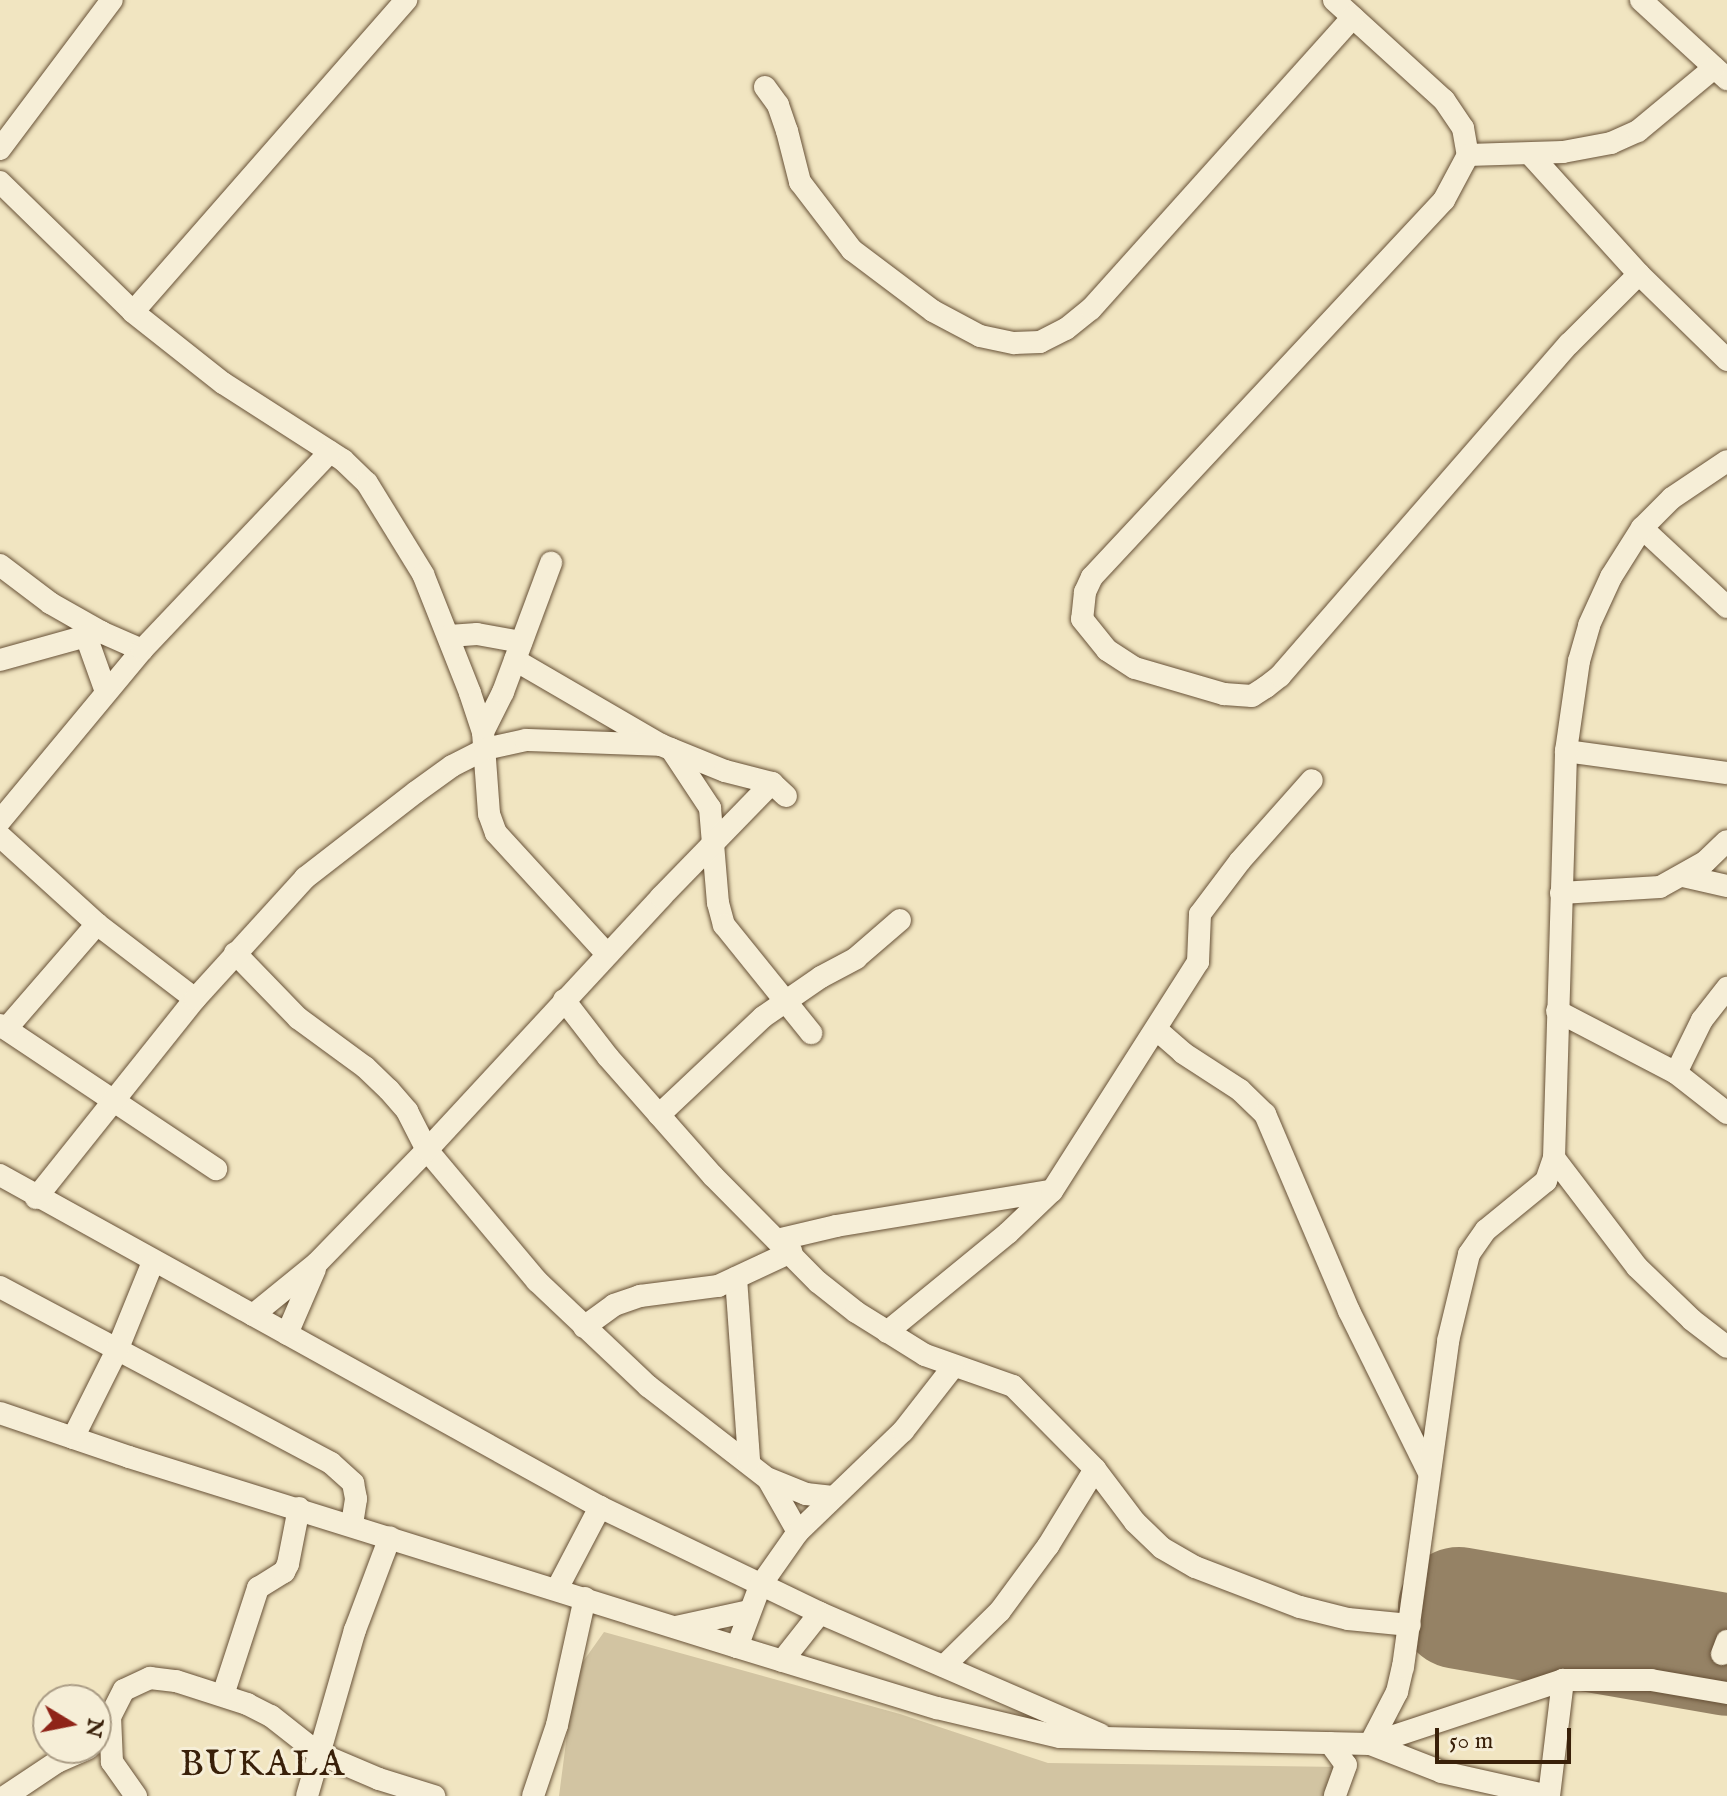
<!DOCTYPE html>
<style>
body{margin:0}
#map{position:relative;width:1727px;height:1796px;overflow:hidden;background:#f1e5c1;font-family:"IM FELL English",serif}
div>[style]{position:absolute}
.green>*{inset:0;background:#d2c4a2}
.runway>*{height:122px;margin:-61px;padding:0 61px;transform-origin:61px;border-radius:61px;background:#958265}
.roads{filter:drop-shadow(0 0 2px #675137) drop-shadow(0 0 2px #675137)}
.street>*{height:22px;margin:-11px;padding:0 11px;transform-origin:11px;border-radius:11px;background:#f6eed7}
span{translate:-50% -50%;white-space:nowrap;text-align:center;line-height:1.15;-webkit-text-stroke:6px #f6eed7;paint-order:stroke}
.quarter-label{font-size:36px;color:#392009;letter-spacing:2px}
.north{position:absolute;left:32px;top:1684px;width:80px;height:80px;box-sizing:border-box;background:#f6eed7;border:2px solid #aa9c85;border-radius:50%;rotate:100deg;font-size:22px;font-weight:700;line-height:32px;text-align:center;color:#392009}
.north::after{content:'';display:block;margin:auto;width:28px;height:36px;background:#8f2418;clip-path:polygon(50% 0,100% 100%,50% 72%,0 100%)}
.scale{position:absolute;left:1435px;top:1728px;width:136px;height:36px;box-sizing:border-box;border:4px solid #392009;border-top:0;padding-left:10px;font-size:24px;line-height:28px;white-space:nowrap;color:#392009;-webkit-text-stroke:6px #f6eed7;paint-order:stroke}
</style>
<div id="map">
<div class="green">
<div style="clip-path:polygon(604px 1632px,900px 1714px,1048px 1763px,1341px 1767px,1326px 1796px,559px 1796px,575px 1673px)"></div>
</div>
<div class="runway">
<div style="left:1459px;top:1608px;width:272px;rotate:9.9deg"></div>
</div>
<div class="roads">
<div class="street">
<div style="left:1334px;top:0;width:149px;rotate:42.3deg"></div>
<div style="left:1444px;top:100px;width:34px;rotate:56deg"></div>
<div style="left:1463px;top:128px;width:27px;rotate:80deg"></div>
<div style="left:1468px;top:155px;width:51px;rotate:118.1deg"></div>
<div style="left:1444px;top:200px;width:516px;rotate:133.04deg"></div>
<div style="left:1092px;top:577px;width:17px;rotate:115deg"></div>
<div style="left:1085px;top:592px;width:27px;rotate:96deg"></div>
<div style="left:1082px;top:619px;width:40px;rotate:51deg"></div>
<div style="left:1107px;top:650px;width:33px;rotate:33deg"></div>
<div style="left:1135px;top:668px;width:93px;rotate:16.3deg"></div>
<div style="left:1224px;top:694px;width:28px;rotate:4deg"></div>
<div style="left:1252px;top:696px;width:17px;rotate:-33deg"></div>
<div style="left:1266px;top:687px;width:18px;rotate:-38deg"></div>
<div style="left:1280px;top:676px;width:440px;rotate:-49deg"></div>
<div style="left:1569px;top:344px;width:99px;rotate:-45deg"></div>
<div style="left:1641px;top:0;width:117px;rotate:42.6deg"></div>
<div style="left:765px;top:87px;width:22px;rotate:54deg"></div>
<div style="left:778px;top:105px;width:28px;rotate:71deg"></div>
<div style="left:787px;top:131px;width:53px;rotate:75.7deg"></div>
<div style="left:800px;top:182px;width:86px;rotate:52.6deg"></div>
<div style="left:852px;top:250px;width:101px;rotate:37deg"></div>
<div style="left:933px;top:311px;width:53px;rotate:28deg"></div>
<div style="left:980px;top:336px;width:35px;rotate:12deg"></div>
<div style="left:1014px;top:343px;width:26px;rotate:-2deg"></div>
<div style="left:1040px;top:342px;width:29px;rotate:-27deg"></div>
<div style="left:1066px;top:329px;width:32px;rotate:-39deg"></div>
<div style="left:1091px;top:309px;width:392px;rotate:-48.1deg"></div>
<div style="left:0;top:149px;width:186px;rotate:-53.1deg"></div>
<div style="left:1530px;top:154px;width:162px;rotate:47.8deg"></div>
<div style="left:1639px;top:274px;width:123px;rotate:44.3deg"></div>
<div style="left:1468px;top:155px;width:95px;rotate:-1.8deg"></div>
<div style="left:1563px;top:152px;width:49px;rotate:-10.6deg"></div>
<div style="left:1611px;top:143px;width:30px;rotate:-24deg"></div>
<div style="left:1638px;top:131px;width:99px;rotate:-39.7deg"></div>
<div style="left:0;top:182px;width:186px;rotate:44.3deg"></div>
<div style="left:133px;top:312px;width:115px;rotate:38.3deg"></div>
<div style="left:223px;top:383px;width:143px;rotate:32.7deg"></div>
<div style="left:343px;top:460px;width:33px;rotate:44deg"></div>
<div style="left:367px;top:483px;width:107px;rotate:58.4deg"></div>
<div style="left:423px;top:574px;width:128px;rotate:68.4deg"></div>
<div style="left:470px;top:693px;width:41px;rotate:71.6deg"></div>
<div style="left:483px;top:732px;width:82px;rotate:85.8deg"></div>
<div style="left:489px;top:814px;width:20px;rotate:70deg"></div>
<div style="left:496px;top:833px;width:164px;rotate:47.5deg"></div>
<div style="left:133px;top:312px;width:415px;rotate:-48.8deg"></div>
<div style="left:1642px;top:528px;width:116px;rotate:42.9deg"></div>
<div style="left:0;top:565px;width:63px;rotate:37.2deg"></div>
<div style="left:50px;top:603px;width:59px;rotate:29.6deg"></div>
<div style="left:101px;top:632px;width:45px;rotate:23.7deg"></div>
<div style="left:86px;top:636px;width:59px;rotate:70.3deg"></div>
<div style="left:449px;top:636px;width:28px;rotate:-4deg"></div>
<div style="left:477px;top:634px;width:45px;rotate:10.3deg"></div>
<div style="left:0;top:660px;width:105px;rotate:-15.5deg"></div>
<div style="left:515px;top:660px;width:169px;rotate:30.2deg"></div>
<div style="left:661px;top:745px;width:69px;rotate:22.1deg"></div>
<div style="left:725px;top:771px;width:49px;rotate:14.3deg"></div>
<div style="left:772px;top:783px;width:19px;rotate:43deg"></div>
<div style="left:483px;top:732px;width:45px;rotate:-63.4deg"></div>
<div style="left:503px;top:692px;width:138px;rotate:-69.6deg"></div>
<div style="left:671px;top:749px;width:71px;rotate:56.5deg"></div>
<div style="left:710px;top:808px;width:95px;rotate:85.2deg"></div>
<div style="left:718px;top:903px;width:23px;rotate:75deg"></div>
<div style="left:724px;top:925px;width:139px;rotate:51.1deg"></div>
<div style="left:1566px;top:751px;width:162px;rotate:7.8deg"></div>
<div style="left:0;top:821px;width:222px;rotate:-50.3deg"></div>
<div style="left:142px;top:650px;width:273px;rotate:-46.5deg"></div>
<div style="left:0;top:836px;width:131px;rotate:42.2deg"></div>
<div style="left:97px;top:924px;width:123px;rotate:37.4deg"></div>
<div style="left:1683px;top:876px;width:45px;rotate:12.8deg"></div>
<div style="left:1561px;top:893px;width:99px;rotate:-3.5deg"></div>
<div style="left:1660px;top:887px;width:51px;rotate:-29.1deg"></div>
<div style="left:1705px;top:862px;width:30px;rotate:-44deg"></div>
<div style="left:235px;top:953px;width:91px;rotate:45.9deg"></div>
<div style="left:298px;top:1018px;width:83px;rotate:36.2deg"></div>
<div style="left:365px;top:1067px;width:33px;rotate:44deg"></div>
<div style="left:389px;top:1090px;width:28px;rotate:49deg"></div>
<div style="left:407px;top:1111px;width:44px;rotate:62.9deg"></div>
<div style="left:427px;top:1150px;width:171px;rotate:50deg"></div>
<div style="left:537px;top:1281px;width:153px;rotate:43.4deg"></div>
<div style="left:648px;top:1386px;width:152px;rotate:37.8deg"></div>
<div style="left:768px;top:1479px;width:61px;rotate:60.5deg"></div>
<div style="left:564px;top:1000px;width:72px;rotate:52.3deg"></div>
<div style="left:608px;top:1057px;width:159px;rotate:48.6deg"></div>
<div style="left:713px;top:1176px;width:149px;rotate:45.3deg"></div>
<div style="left:818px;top:1282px;width:48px;rotate:38.3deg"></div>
<div style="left:856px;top:1312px;width:81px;rotate:31.9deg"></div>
<div style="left:925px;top:1355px;width:93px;rotate:19.4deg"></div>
<div style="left:1013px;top:1386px;width:117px;rotate:45.3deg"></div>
<div style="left:1095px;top:1469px;width:66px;rotate:53deg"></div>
<div style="left:1135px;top:1522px;width:37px;rotate:44deg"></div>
<div style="left:1162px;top:1548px;width:38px;rotate:30deg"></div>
<div style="left:1195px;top:1567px;width:112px;rotate:20.9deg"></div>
<div style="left:1300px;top:1607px;width:49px;rotate:14deg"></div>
<div style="left:1348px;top:1619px;width:62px;rotate:5.5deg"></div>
<div style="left:1557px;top:1011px;width:134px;rotate:27.5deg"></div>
<div style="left:1676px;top:1073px;width:65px;rotate:38.1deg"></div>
<div style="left:0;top:1025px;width:260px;rotate:33.7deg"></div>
<div style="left:6px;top:1029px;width:139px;rotate:-49.1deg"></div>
<div style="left:1157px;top:1030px;width:35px;rotate:41deg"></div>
<div style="left:1183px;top:1053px;width:68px;rotate:33deg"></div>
<div style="left:1240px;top:1090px;width:35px;rotate:44deg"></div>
<div style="left:1265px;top:1114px;width:214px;rotate:66.9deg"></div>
<div style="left:1349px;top:1311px;width:178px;rotate:63.7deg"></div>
<div style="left:1676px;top:1073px;width:59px;rotate:-63.9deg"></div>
<div style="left:1702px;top:1020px;width:41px;rotate:-52deg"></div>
<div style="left:659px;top:1115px;width:143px;rotate:-43.3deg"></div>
<div style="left:763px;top:1017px;width:70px;rotate:-34.6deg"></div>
<div style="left:821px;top:977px;width:40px;rotate:-28deg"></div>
<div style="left:856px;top:958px;width:58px;rotate:-40.8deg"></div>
<div style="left:1554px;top:1158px;width:137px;rotate:52.7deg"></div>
<div style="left:1637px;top:1267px;width:76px;rotate:43.9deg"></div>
<div style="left:1692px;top:1320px;width:44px;rotate:37.6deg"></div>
<div style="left:0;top:1175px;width:686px;rotate:28.96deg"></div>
<div style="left:600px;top:1507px;width:244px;rotate:25.7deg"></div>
<div style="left:820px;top:1613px;width:305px;rotate:23.4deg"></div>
<div style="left:36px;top:1198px;width:255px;rotate:-51.4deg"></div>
<div style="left:195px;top:999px;width:164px;rotate:-47.7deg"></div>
<div style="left:305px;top:878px;width:140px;rotate:-37.8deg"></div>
<div style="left:416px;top:792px;width:44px;rotate:-35.8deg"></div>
<div style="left:452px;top:766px;width:37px;rotate:-27deg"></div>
<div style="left:485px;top:749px;width:42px;rotate:-12.4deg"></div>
<div style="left:526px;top:740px;width:135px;rotate:2.1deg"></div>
<div style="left:777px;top:1240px;width:61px;rotate:-13.3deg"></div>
<div style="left:836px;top:1226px;width:217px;rotate:-9.3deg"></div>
<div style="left:736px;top:1278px;width:183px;rotate:85.9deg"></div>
<div style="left:0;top:1287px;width:375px;rotate:28deg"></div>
<div style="left:331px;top:1463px;width:30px;rotate:42deg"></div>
<div style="left:353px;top:1483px;width:16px;rotate:79deg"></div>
<div style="left:356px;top:1499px;width:26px;rotate:99deg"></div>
<div style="left:253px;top:1315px;width:82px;rotate:-39.1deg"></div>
<div style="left:317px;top:1263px;width:158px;rotate:-45.8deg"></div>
<div style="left:427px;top:1150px;width:345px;rotate:-47.2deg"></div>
<div style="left:661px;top:897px;width:159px;rotate:-45.8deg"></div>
<div style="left:584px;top:1327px;width:37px;rotate:-36deg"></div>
<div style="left:614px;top:1305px;width:28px;rotate:-19deg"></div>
<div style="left:640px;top:1296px;width:79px;rotate:-7.3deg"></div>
<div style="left:718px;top:1286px;width:81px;rotate:-25deg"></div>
<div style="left:887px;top:1332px;width:156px;rotate:-39.3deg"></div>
<div style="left:1008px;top:1233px;width:61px;rotate:-43.7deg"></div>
<div style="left:1052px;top:1191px;width:272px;rotate:-57.5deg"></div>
<div style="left:1198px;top:962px;width:48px;rotate:-87.6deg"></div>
<div style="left:1200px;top:914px;width:66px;rotate:-53deg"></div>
<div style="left:1240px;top:861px;width:108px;rotate:-48.4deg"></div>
<div style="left:287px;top:1334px;width:71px;rotate:-66.7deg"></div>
<div style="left:0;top:1413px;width:136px;rotate:18.8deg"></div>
<div style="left:129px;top:1457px;width:637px;rotate:17.35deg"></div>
<div style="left:737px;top:1647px;width:209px;rotate:17deg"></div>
<div style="left:937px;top:1708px;width:126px;rotate:13.3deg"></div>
<div style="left:1060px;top:1737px;width:310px;rotate:1.3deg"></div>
<div style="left:1370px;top:1744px;width:203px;rotate:-18.3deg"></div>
<div style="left:1563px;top:1680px;width:88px"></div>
<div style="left:1651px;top:1680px;width:77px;rotate:9.7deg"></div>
<div style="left:73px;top:1438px;width:101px;rotate:-63.4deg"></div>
<div style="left:118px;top:1348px;width:93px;rotate:-67.9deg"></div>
<div style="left:769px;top:1479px;width:40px;rotate:22deg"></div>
<div style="left:806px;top:1494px;width:27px;rotate:6deg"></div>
<div style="left:557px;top:1589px;width:93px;rotate:-62.3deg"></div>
<div style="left:676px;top:1627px;width:75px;rotate:-12.4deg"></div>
<div style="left:737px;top:1647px;width:65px;rotate:-69.3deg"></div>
<div style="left:760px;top:1586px;width:66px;rotate:-54.9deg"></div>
<div style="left:798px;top:1532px;width:146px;rotate:-43.9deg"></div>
<div style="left:903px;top:1431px;width:81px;rotate:-52deg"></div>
<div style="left:1722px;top:1654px;width:14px;rotate:-69deg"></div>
<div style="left:782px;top:1661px;width:61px;rotate:-51.6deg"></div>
<div style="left:944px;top:1666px;width:78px;rotate:-44.5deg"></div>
<div style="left:1000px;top:1611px;width:81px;rotate:-53.6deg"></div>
<div style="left:1048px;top:1546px;width:90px;rotate:-58.6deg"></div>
<div style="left:223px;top:1695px;width:113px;rotate:-71.9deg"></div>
<div style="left:258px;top:1588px;width:31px;rotate:-32deg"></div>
<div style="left:284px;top:1572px;width:9px;rotate:-63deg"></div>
<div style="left:288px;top:1564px;width:57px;rotate:-78.9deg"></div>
<div style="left:1330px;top:1743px;width:27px;rotate:54deg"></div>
<div style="left:1346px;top:1765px;width:33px;rotate:110deg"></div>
<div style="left:6px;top:1796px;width:61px;rotate:-33.7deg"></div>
<div style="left:57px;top:1762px;width:34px;rotate:-24deg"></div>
<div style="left:136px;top:1796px;width:42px;rotate:-125.2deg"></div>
<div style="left:112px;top:1762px;width:45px;rotate:-92.5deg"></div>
<div style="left:110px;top:1717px;width:30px;rotate:-63deg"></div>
<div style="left:124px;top:1690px;width:29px;rotate:-25deg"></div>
<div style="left:150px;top:1678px;width:26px;rotate:7deg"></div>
<div style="left:176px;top:1681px;width:75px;rotate:17.9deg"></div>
<div style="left:247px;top:1704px;width:27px;rotate:27deg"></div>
<div style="left:271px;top:1716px;width:60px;rotate:38.2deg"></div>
<div style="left:318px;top:1753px;width:66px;rotate:23.1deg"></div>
<div style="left:379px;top:1779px;width:58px;rotate:17.2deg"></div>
<div style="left:307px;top:1796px;width:173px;rotate:-73.9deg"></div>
<div style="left:355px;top:1630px;width:99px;rotate:-69.4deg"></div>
<div style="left:533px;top:1796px;width:75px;rotate:-71.3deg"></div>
<div style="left:557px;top:1725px;width:130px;rotate:-77.6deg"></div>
<div style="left:1549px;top:1796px;width:110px;rotate:-167.4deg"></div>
<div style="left:1442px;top:1772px;width:77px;rotate:-158.7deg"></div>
<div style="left:1370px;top:1744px;width:59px;rotate:-62.6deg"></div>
<div style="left:1397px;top:1692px;width:26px;rotate:-77deg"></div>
<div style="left:1403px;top:1667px;width:329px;rotate:-82.1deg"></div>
<div style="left:1448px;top:1341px;width:89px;rotate:-76.4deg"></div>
<div style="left:1469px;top:1254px;width:29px;rotate:-55deg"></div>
<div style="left:1486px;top:1230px;width:77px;rotate:-39.2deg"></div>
<div style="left:1546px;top:1181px;width:24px;rotate:-71deg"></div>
<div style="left:1554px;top:1158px;width:407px;rotate:-88.3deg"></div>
<div style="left:1566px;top:751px;width:91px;rotate:-81.8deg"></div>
<div style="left:1579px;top:661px;width:37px;rotate:-74deg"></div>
<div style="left:1589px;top:625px;width:53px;rotate:-65.4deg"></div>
<div style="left:1611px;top:577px;width:58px;rotate:-57.7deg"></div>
<div style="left:1642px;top:528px;width:42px;rotate:-45deg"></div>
<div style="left:1672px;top:498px;width:66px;rotate:-33.9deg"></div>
<div style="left:1549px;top:1796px;width:117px;rotate:-83.1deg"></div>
</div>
</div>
<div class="quarter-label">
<span style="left:263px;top:1766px">BUKALA</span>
</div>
<div class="north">N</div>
<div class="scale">50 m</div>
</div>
